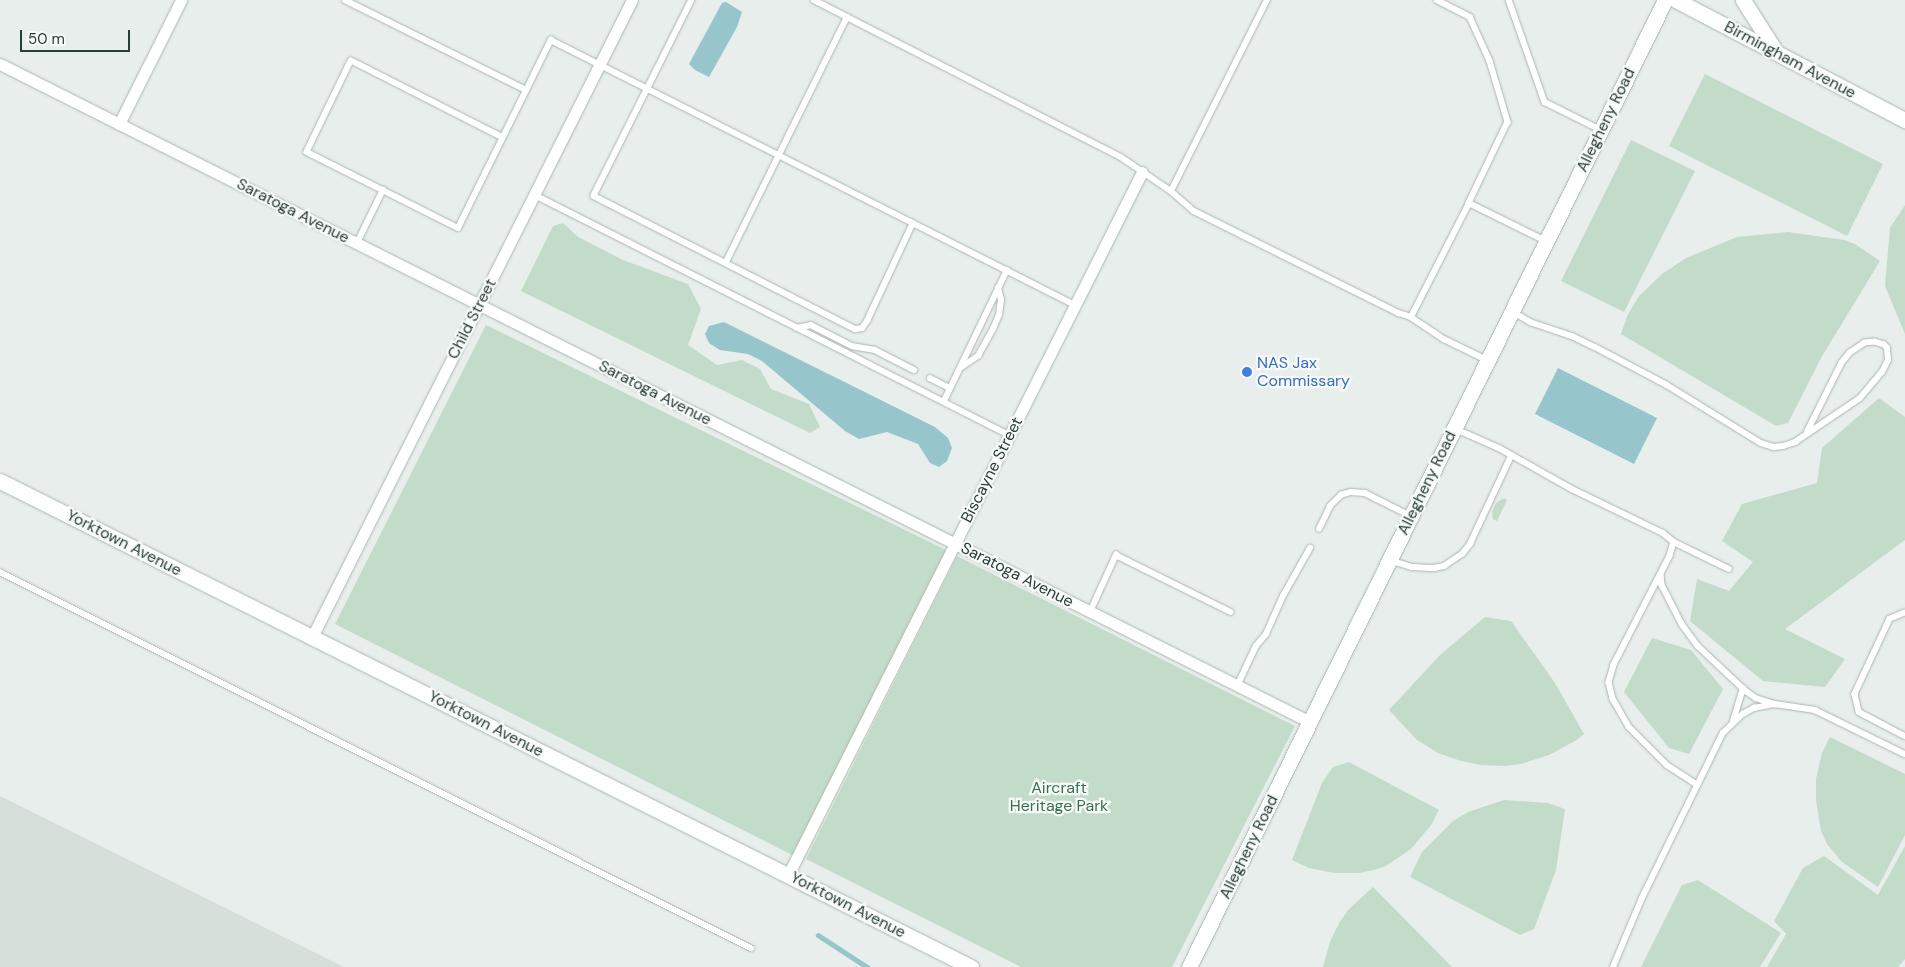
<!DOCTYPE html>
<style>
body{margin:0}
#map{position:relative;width:1905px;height:967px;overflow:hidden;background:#e7eeeb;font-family:"DM Sans",sans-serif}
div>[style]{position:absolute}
.built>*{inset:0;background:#d5ded9}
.green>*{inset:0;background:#c3dcc9}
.water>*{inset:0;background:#96c5cc}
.stream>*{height:4.5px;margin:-2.25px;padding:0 2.25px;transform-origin:2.25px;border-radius:2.25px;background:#96c5cc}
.roads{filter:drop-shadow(0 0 1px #aab6b1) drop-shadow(0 0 1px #aab6b1)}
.lane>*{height:5.5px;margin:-2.75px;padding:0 2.75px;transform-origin:2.75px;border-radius:2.75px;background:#fff}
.street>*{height:11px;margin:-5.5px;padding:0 5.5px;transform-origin:5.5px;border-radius:5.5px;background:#fff}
.secondary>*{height:15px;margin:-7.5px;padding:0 7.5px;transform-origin:7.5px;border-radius:7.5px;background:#fff}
.dots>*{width:14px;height:14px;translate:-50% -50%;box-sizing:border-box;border:2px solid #f7faf9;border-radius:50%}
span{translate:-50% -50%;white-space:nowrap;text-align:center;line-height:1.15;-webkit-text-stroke:4.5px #f7faf9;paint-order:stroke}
.street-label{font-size:16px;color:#273e37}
.shop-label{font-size:16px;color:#366cbe}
.left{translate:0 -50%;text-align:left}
.park-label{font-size:16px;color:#36714b}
.scale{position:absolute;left:20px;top:30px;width:110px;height:22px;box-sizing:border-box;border:2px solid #273e37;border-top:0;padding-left:6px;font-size:15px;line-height:18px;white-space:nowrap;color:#273e37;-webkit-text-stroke:4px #f7faf9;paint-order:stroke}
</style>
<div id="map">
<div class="built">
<div style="clip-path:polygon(0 796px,344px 967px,0 967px)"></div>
</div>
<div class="green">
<div style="clip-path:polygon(1705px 74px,1883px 164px,1847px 236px,1669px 146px)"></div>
<div style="clip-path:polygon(1631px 140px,1695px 171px,1624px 312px,1561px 281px)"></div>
<div style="clip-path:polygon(1905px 205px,1905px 334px,1885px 286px,1890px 228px)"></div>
<div style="clip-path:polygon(563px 223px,578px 237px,623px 260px,688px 284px,701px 309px,688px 345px,717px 365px,742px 360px,760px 369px,771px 389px,809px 404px,820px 427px,810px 433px,521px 291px,553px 226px)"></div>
<div style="clip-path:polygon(1788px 232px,1844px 240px,1855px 244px,1880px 261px,1821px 358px,1788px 423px,1776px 426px,1621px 334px,1628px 314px,1639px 296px,1662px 274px,1686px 258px,1737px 237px)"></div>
<div style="clip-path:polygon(486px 325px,946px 550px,794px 856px,335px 624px)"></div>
<div style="clip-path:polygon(1879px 398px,1905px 417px,1905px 540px,1785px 629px,1845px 659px,1825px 687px,1763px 681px,1690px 621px,1697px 579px,1729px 591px,1753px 562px,1722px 541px,1742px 504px,1817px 483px,1822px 448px)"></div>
<div style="clip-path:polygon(1504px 498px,1507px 500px,1497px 521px,1493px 519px,1492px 512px,1496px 503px)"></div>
<div style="clip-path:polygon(957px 556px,1295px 726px,1172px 967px,1021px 967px,806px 859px)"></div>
<div style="clip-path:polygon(1485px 617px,1511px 621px,1555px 683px,1584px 734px,1575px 741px,1549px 755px,1521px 764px,1505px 766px,1481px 765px,1461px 761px,1438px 753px,1417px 740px,1389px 710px,1440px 655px)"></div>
<div style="clip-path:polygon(1652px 638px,1691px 650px,1723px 689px,1689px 754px,1669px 748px,1624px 692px)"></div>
<div style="clip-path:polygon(1830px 737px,1905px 774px,1905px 835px,1878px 887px,1842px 862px,1827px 844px,1821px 831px,1816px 800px,1816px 779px,1822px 753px)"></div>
<div style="clip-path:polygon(1349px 762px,1439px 810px,1431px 825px,1411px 849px,1386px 866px,1374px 870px,1359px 873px,1334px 873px,1309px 868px,1292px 860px,1322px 783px,1333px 767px)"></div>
<div style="clip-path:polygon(1504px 800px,1548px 803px,1565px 809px,1556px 870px,1534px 929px,1520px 935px,1410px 877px,1422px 852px,1453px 821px,1468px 812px)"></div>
<div style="clip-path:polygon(1905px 846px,1905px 959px,1898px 967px,1767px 967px,1786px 934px,1774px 921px,1803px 868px,1824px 856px,1878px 895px)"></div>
<div style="clip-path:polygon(1698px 880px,1781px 933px,1760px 967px,1641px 967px,1682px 885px)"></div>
<div style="clip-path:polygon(1373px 887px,1452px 967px,1323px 967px,1330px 942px,1339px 923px,1349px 909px)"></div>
</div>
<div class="water">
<div style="clip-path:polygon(726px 2px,742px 12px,737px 27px,709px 77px,695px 70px,689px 64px,722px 3px)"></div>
<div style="clip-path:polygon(724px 322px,935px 427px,948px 438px,952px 448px,947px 461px,939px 467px,930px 463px,918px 444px,887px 432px,859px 439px,845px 431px,762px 361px,748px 354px,720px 350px,709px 343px,705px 334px,709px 326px)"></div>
<div style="clip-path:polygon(1558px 368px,1657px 418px,1634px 464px,1535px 414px)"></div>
</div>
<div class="stream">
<div style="left:818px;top:935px;width:59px;rotate:33.1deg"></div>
</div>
<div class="roads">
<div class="lane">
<div style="left:345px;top:0;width:202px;rotate:26.4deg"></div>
<div style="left:692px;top:0;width:219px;rotate:116.6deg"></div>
<div style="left:594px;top:196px;width:293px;rotate:27deg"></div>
<div style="left:855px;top:329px;width:7px;rotate:-8deg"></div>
<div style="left:862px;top:328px;width:9px;rotate:-54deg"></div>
<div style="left:867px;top:321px;width:108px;rotate:-64.9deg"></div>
<div style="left:814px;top:0;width:345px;rotate:27.1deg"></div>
<div style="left:1121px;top:157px;width:60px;rotate:34.2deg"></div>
<div style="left:1171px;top:191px;width:30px;rotate:41deg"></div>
<div style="left:1194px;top:211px;width:229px;rotate:26.5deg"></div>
<div style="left:1399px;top:313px;width:13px;rotate:18deg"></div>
<div style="left:1411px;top:317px;width:40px;rotate:34deg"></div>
<div style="left:1444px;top:339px;width:48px;rotate:26deg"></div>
<div style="left:1437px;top:0;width:37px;rotate:27deg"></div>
<div style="left:1470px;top:17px;width:48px;rotate:65.6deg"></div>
<div style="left:1490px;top:61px;width:64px;rotate:73.6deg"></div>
<div style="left:1508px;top:122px;width:90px;rotate:115.7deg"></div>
<div style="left:1509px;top:0;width:108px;rotate:70.6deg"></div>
<div style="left:1545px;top:102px;width:63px;rotate:26.6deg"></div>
<div style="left:503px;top:138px;width:170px;rotate:-153.1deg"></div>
<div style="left:351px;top:61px;width:101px;rotate:115.8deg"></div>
<div style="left:307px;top:152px;width:169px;rotate:26.7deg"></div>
<div style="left:458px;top:228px;width:210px;rotate:-63.7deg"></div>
<div style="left:551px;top:40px;width:587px;rotate:26.83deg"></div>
<div style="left:1171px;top:191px;width:214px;rotate:-63.3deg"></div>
<div style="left:533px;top:194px;width:534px;rotate:26.85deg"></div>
<div style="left:357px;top:243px;width:59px;rotate:-63.9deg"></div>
<div style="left:726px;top:262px;width:273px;rotate:-63.7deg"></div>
<div style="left:1513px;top:312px;width:20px;rotate:30deg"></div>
<div style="left:1530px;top:322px;width:44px;rotate:18.4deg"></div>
<div style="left:1572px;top:336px;width:25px;rotate:26deg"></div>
<div style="left:1595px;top:347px;width:81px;rotate:27.8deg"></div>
<div style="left:1667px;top:385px;width:110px;rotate:31.7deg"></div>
<div style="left:1761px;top:443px;width:13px;rotate:18deg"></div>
<div style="left:1773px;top:447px;width:10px;rotate:-6deg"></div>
<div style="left:1783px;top:446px;width:13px;rotate:-18deg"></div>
<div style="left:1795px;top:442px;width:78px;rotate:-34.1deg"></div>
<div style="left:1860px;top:398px;width:34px;rotate:-50deg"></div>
<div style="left:1882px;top:372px;width:13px;rotate:-63deg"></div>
<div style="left:1888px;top:360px;width:12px;rotate:-95deg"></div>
<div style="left:1887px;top:348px;width:4px;rotate:-135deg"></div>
<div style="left:1884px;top:345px;width:9px;rotate:-162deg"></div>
<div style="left:1875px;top:342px;width:10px;rotate:174deg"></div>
<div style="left:1865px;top:343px;width:18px;rotate:146deg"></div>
<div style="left:1850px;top:353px;width:13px;rotate:129deg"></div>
<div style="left:1842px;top:363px;width:76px;rotate:116.6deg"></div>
<div style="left:1411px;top:317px;width:128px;rotate:-63deg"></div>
<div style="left:1469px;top:203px;width:86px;rotate:26.3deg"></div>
<div style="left:797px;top:328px;width:14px;rotate:-12deg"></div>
<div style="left:811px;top:325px;width:46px;rotate:27.1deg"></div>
<div style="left:852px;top:346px;width:23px;rotate:10deg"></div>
<div style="left:875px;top:350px;width:44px;rotate:27.1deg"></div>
<div style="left:960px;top:368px;width:22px;rotate:-34deg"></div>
<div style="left:978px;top:356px;width:31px;rotate:-61deg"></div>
<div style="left:993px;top:329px;width:15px;rotate:-67deg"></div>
<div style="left:999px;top:315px;width:15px;rotate:-82deg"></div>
<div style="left:1001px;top:300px;width:12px;rotate:-104deg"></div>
<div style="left:930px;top:378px;width:22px;rotate:27deg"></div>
<div style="left:944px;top:401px;width:145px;rotate:-64.3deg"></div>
<div style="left:1456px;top:429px;width:47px;rotate:23.8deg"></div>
<div style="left:1499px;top:448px;width:84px;rotate:29.3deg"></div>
<div style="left:1572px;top:489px;width:101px;rotate:25.8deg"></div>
<div style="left:1663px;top:533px;width:14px;rotate:39deg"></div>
<div style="left:1674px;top:542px;width:61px;rotate:26.1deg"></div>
<div style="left:1319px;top:529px;width:25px;rotate:-64deg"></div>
<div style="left:1330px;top:506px;width:16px;rotate:-45deg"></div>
<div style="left:1341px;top:495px;width:10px;rotate:-17deg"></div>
<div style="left:1351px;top:492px;width:14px;rotate:4deg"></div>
<div style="left:1365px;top:493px;width:49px;rotate:26.6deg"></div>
<div style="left:1674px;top:542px;width:15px;rotate:106deg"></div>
<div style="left:1670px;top:556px;width:123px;rotate:117.2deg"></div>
<div style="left:1614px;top:665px;width:18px;rotate:106deg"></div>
<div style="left:1609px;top:682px;width:17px;rotate:77deg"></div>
<div style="left:1613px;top:699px;width:32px;rotate:60deg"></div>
<div style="left:1629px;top:727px;width:54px;rotate:45deg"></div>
<div style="left:1667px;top:765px;width:35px;rotate:33deg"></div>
<div style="left:1389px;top:560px;width:24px;rotate:17deg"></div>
<div style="left:1412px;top:567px;width:22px;rotate:3deg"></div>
<div style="left:1434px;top:568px;width:10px;rotate:-11deg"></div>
<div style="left:1444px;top:566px;width:22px;rotate:-34deg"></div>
<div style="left:1462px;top:554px;width:13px;rotate:-51deg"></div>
<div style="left:1470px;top:544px;width:97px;rotate:-65deg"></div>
<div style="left:0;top:572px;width:840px;rotate:26.6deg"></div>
<div style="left:1661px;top:574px;width:11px;rotate:85deg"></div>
<div style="left:1662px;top:585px;width:44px;rotate:62.9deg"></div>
<div style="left:1682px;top:624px;width:27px;rotate:54deg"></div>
<div style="left:1698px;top:646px;width:66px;rotate:43.2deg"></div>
<div style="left:1746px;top:691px;width:12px;rotate:35deg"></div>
<div style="left:1756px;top:698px;width:20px;rotate:18deg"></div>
<div style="left:1775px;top:704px;width:40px;rotate:8.5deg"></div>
<div style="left:1815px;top:710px;width:100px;rotate:26.1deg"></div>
<div style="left:1090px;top:612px;width:63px;rotate:-65.5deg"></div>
<div style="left:1116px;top:555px;width:128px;rotate:26.4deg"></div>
<div style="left:1905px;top:613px;width:16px;rotate:158deg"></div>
<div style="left:1890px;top:619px;width:83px;rotate:115deg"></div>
<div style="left:1855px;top:694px;width:18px;rotate:77deg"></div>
<div style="left:1859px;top:712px;width:52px;rotate:27.6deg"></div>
<div style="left:1237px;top:686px;width:44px;rotate:-64.6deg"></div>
<div style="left:1256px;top:646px;width:16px;rotate:-50deg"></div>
<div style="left:1266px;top:634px;width:42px;rotate:-65.9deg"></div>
<div style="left:1283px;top:596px;width:55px;rotate:-60.6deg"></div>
<div style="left:1733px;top:721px;width:34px;rotate:-73deg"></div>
<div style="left:1613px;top:967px;width:75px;rotate:-67.2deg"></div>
<div style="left:1642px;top:898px;width:184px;rotate:-63.9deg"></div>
<div style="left:1723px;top:733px;width:28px;rotate:-44deg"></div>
<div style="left:1743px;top:714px;width:13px;rotate:-29deg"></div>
<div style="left:1754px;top:708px;width:21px;rotate:-11deg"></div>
</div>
<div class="street">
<div style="left:0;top:64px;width:1466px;rotate:26.67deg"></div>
<div style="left:119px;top:124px;width:139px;rotate:-63.4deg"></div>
<div style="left:312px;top:637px;width:713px;rotate:-63.33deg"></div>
<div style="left:788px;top:875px;width:787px;rotate:-63.27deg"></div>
</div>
<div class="secondary">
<div style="left:1676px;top:0;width:259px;rotate:27.7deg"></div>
<div style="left:1743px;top:0;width:62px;rotate:57.6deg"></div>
<div style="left:0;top:481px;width:1086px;rotate:26.59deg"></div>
<div style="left:1189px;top:967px;width:1078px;rotate:-63.79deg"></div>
</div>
</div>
<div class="dots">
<div style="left:1247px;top:372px;background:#3f7fe0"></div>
</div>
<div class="street-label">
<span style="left:1790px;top:60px;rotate:28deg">Birmingham Avenue</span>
<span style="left:1606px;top:120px;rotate:-64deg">Allegheny Road</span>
<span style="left:293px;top:211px;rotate:27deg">Saratoga Avenue</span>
<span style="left:472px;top:319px;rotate:-63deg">Child Street</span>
<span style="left:655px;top:393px;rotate:27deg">Saratoga Avenue</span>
<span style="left:992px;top:470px;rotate:-63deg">Biscayne Street</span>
<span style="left:1427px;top:483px;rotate:-64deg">Allegheny Road</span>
<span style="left:124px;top:543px;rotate:27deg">Yorktown Avenue</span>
<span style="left:1017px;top:575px;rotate:27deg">Saratoga Avenue</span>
<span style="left:486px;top:724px;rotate:27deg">Yorktown Avenue</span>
<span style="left:1249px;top:847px;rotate:-64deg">Allegheny Road</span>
<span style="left:848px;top:905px;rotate:27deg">Yorktown Avenue</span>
</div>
<div class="shop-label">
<span class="left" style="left:1257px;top:372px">NAS Jax<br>Commissary</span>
</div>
<div class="park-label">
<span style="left:1059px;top:797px">Aircraft<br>Heritage Park</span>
</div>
<div class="scale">50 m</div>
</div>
